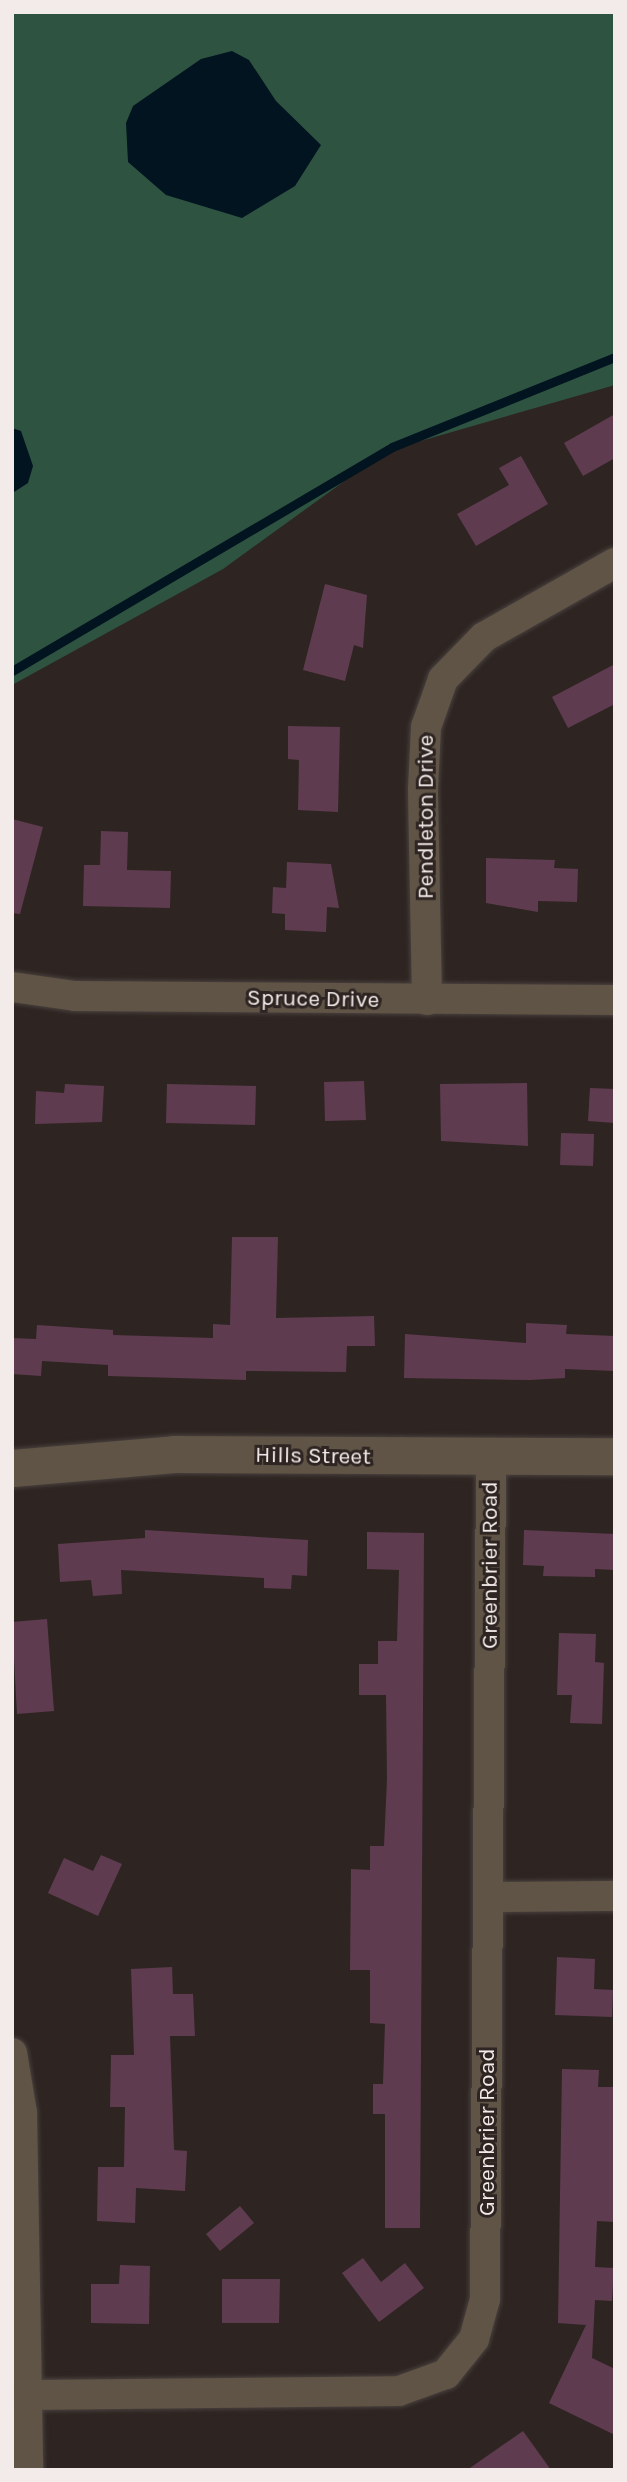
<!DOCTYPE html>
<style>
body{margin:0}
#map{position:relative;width:627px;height:2482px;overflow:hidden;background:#2e2522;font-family:Karla,sans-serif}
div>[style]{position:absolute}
.green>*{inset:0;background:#2f5341}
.water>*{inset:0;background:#01141f}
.stream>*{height:9px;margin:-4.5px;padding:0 4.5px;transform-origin:4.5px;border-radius:4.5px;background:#01141f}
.building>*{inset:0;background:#5f3b4f}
.roads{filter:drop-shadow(0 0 2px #49413e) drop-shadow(0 0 2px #49413e)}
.minor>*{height:30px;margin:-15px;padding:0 15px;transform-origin:15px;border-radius:15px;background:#605446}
.tertiary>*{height:37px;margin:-18.5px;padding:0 18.5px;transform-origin:18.5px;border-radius:18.5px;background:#605446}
span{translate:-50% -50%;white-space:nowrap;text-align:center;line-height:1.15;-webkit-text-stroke:6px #2e2522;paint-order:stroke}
.street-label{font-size:23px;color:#f2ebe9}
.frame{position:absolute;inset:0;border:14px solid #f2ebe9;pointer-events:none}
</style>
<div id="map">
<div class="green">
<div style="clip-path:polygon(12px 12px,615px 12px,615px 385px,386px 451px,223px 569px,12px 685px)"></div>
</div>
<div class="water">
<div style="clip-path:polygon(232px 51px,249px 60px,276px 101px,321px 145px,295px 186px,242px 218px,166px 195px,128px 162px,126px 123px,133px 106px,201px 59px)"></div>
<div style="clip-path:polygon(12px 428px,21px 431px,33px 466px,28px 483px,14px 492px)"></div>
</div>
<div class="stream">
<div style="left:12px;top:671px;width:441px;rotate:-30.5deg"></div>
<div style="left:392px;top:447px;width:240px;rotate:-22deg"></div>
</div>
<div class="building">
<div style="clip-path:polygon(615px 414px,615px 458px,583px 476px,564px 443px)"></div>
<div style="clip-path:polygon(521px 456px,548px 504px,476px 546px,457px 514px,509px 485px,499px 468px)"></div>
<div style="clip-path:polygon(325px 584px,367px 595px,363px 648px,354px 645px,345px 681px,303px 670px)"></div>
<div style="clip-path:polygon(615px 664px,615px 704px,568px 728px,552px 697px)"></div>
<div style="clip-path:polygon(288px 726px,340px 727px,338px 812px,298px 810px,299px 760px,288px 759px)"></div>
<div style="clip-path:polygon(12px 819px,43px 827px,20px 914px,12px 913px)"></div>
<div style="clip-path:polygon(101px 831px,128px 832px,127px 870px,171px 871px,170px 908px,83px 906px,84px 865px,100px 865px)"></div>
<div style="clip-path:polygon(486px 858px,555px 860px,554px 868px,578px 869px,577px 902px,538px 901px,538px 912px,486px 903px)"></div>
<div style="clip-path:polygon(287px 862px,331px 864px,339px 908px,327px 907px,326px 932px,285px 930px,285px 914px,272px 913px,273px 887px,286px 888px)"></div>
<div style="clip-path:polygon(364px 1081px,366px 1120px,325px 1121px,324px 1082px)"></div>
<div style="clip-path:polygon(527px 1083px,528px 1146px,441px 1141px,440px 1084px)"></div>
<div style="clip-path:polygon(65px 1084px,104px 1086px,102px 1122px,35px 1124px,36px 1091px,64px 1093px)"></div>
<div style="clip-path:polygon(167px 1084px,256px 1086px,255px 1125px,166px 1123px)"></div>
<div style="clip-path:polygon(590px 1088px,615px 1089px,615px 1123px,588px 1121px)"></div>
<div style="clip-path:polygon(561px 1133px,594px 1134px,593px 1166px,560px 1165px)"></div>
<div style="clip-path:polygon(232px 1237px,278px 1237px,276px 1318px,374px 1316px,375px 1346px,347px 1346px,346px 1372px,246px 1371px,246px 1380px,108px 1376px,108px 1365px,42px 1361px,41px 1376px,12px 1374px,12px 1338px,36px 1339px,37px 1325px,113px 1330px,113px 1335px,213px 1338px,213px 1324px,230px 1325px)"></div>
<div style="clip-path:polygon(526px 1323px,567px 1325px,566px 1334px,615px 1336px,615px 1371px,565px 1369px,565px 1378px,530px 1380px,404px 1378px,405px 1334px,526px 1343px)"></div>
<div style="clip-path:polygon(145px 1530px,308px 1540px,307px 1576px,292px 1575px,291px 1589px,264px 1588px,264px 1578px,121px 1570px,122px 1594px,93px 1596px,91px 1580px,60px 1582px,58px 1544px,145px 1538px)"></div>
<div style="clip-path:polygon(524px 1530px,615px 1534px,615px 1570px,595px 1569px,595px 1577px,543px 1576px,544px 1566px,523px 1565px)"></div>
<div style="clip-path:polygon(367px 1532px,424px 1533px,420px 2228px,385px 2228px,385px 2114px,373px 2114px,373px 2084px,383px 2084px,385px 2024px,370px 2023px,370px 1970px,350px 1970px,351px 1869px,370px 1870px,370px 1846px,384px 1846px,387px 1779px,386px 1695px,359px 1695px,359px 1664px,378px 1664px,378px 1641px,397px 1641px,399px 1570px,367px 1569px)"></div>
<div style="clip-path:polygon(47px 1619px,54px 1711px,17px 1714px,12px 1622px)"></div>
<div style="clip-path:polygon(559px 1633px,596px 1634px,595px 1662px,604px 1663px,602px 1724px,570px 1723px,572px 1695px,557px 1695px)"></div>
<div style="clip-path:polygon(101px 1855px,122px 1864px,98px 1916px,48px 1893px,64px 1858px,93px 1871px)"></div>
<div style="clip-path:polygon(557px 1957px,595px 1959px,594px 1989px,613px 1990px,612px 2017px,555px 2015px)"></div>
<div style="clip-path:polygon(172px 1967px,173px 1994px,193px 1994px,195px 2036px,170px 2036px,174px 2150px,187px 2151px,185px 2191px,136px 2188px,135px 2223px,97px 2221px,98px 2167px,124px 2167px,125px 2107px,110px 2107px,111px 2055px,134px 2055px,131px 1969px)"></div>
<div style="clip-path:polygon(562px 2069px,599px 2070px,598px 2087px,615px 2087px,615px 2222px,597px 2221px,595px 2267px,614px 2268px,612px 2301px,595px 2300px,592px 2358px,615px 2369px,615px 2435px,549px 2403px,586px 2325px,558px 2323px)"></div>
<div style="clip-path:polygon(240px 2206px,254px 2223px,220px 2251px,206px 2234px)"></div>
<div style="clip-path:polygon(363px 2258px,381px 2282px,405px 2263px,424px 2288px,379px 2322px,342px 2273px)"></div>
<div style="clip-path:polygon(120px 2265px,150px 2266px,149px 2324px,91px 2323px,91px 2284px,119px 2284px)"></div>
<div style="clip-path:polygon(222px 2279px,280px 2279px,279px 2323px,222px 2323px)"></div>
<div style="clip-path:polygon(523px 2431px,551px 2470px,467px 2470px)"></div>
</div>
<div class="roads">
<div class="minor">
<div style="left:12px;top:987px;width:64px;rotate:8.1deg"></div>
<div style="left:75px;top:996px;width:540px;rotate:0.42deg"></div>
<div style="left:427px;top:1000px;width:211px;rotate:-91.1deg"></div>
<div style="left:423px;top:789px;width:62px;rotate:-87.2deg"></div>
<div style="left:426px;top:727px;width:51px;rotate:-70.5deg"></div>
<div style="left:443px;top:679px;width:59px;rotate:-45.7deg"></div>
<div style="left:484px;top:637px;width:150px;rotate:-29.5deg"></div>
<div style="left:489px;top:1897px;width:126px;rotate:-0.5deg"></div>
<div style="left:12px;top:2053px;width:61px;rotate:80.5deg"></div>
<div style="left:22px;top:2113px;width:357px;rotate:89deg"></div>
<div style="left:29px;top:2395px;width:370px;rotate:-0.6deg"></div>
<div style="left:399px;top:2391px;width:50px;rotate:-19.9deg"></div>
<div style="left:446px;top:2374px;width:45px;rotate:-51.3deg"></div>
<div style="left:474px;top:2339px;width:41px;rotate:-74.6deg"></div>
<div style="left:485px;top:2299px;width:841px;rotate:-89.59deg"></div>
</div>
<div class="tertiary">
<div style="left:12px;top:1468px;width:163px;rotate:-4.9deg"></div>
<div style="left:174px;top:1454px;width:441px;rotate:0.3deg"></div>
</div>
</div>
<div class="street-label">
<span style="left:426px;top:817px;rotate:-90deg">Pendleton Drive</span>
<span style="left:313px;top:999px;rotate:1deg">Spruce Drive</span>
<span style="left:313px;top:1456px;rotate:1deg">Hills Street</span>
<span style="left:490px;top:1565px;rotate:-90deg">Greenbrier Road</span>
<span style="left:487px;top:2132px;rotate:-90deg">Greenbrier Road</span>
</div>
<div class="frame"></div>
</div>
